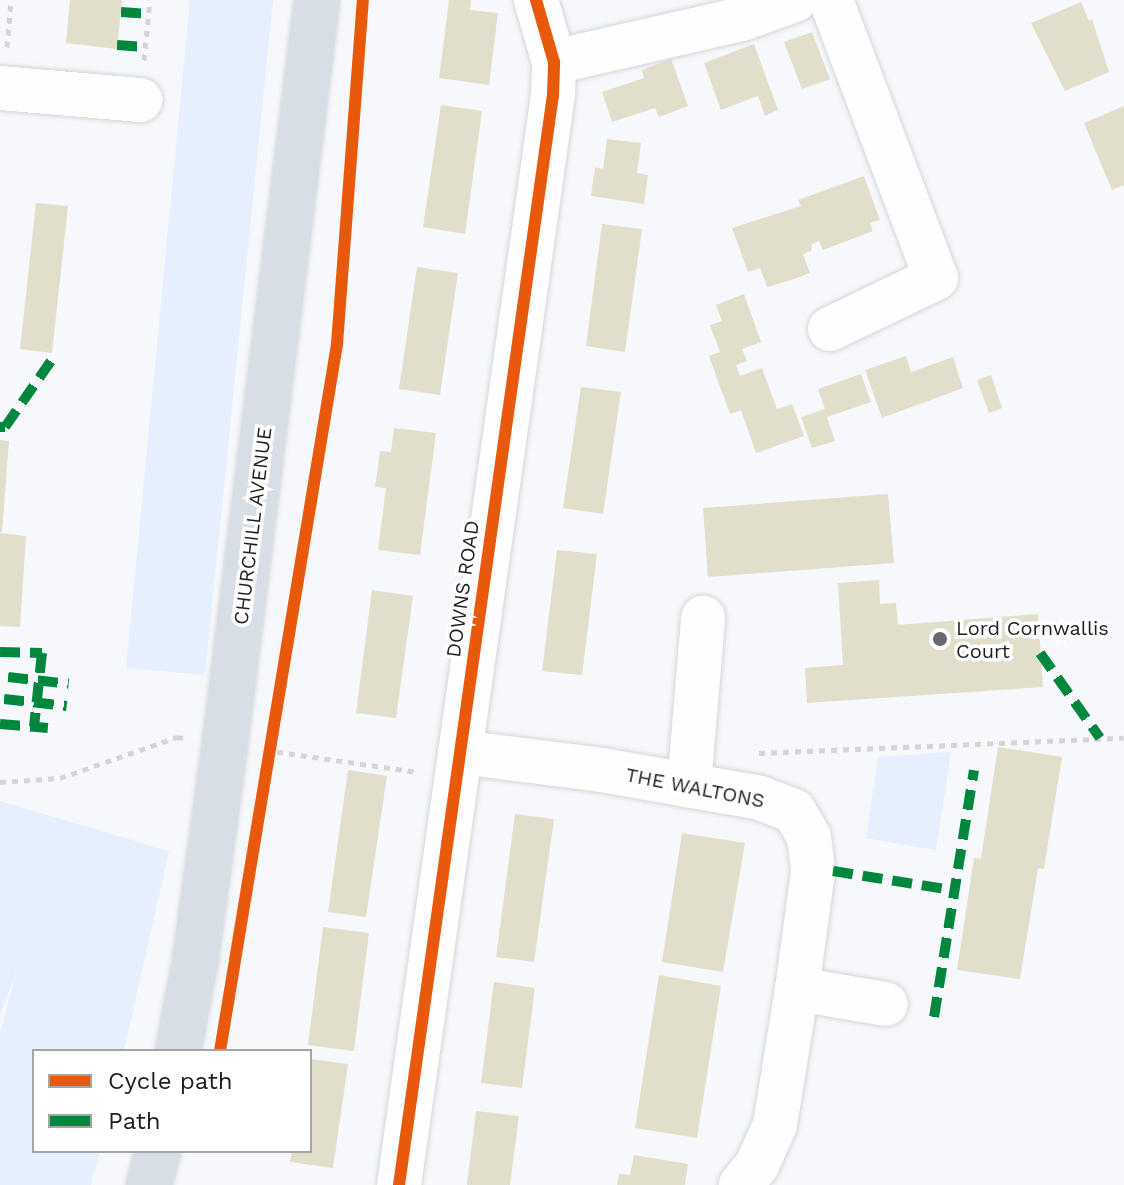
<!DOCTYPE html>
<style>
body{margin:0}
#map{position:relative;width:1124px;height:1185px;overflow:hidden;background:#f6f8fb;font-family:"Work Sans",sans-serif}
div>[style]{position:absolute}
.green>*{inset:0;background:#e6effd}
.building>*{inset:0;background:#e2decc}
.path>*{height:5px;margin-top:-2.5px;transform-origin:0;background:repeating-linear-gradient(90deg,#d5d5d6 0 6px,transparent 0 12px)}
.roads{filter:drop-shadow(0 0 2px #d3d5d7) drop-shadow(0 0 2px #d3d5d7)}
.minor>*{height:44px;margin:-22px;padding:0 22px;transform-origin:22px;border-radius:22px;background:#fefefe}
.highway>*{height:44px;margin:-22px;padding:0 22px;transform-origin:22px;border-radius:22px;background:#d8dee6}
.quiet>*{height:10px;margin-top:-5px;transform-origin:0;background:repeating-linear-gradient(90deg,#00873e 0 20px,transparent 0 30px)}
.cycleway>*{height:12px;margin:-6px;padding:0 6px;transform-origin:6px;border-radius:6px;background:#e8590c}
.dots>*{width:22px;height:22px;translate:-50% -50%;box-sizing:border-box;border:4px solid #fff;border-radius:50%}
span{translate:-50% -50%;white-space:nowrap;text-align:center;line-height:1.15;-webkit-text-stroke:7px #fff;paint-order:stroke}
.street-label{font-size:20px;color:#1d1e1f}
.poi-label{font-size:20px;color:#1d1e1f}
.left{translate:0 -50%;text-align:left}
.legend{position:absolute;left:32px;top:1049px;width:280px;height:104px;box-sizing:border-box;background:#fff;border:2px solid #a5a5a5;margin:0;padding:10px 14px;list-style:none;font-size:24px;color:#1d1e1f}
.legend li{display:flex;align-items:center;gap:16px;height:40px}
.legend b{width:40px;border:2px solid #a5a5a5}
</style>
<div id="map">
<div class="green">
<div style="clip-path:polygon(190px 0,273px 0,205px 675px,126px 668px)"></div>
<div style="clip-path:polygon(951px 752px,936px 850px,866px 838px,878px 757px)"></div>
<div style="clip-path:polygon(0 801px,169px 851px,124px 1051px,34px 1051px,34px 1151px,100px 1151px,91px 1185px,0 1185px,0 1033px,17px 969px,0 1015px)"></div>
</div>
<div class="building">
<div style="clip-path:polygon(70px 0,122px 0,117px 49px,66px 43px)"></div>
<div style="clip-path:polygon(449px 0,471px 0,470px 10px,498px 13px,489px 85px,439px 78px)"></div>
<div style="clip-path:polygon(1081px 2px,1089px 21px,1092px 19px,1109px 72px,1065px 91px,1031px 23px)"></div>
<div style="clip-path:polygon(812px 32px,830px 79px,802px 89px,784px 42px)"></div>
<div style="clip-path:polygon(754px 44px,778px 110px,765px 116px,758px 96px,721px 110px,704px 63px)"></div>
<div style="clip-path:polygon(671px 59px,688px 106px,659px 117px,655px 108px,612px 122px,602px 92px,644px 78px,642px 70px)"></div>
<div style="clip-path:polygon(441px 105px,482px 111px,465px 234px,423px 227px)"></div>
<div style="clip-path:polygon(1124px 106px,1124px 185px,1112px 190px,1084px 123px)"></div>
<div style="clip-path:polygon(607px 139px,641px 143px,637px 173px,648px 175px,644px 204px,591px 196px,595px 167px,603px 169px)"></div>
<div style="clip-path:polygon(864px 176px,880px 220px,870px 223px,873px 231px,823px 250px,819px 241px,812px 244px,811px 251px,803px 254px,810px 273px,788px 281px,767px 287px,760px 268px,748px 272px,732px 228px,801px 206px,798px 200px)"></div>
<div style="clip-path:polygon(36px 203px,68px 206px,52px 353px,20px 349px)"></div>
<div style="clip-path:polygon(602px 224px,642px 229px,625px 352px,586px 346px)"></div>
<div style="clip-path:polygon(417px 267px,458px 273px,440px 395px,399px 389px)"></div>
<div style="clip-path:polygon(744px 294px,761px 342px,742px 349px,747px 361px,736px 365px,740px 376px,762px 368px,777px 409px,792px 404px,804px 436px,756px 453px,741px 410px,730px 414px,709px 356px,720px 352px,710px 325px,722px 321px,716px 305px)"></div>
<div style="clip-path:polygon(906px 356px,911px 372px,953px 357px,963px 388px,882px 418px,865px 370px)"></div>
<div style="clip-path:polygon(861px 374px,871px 402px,827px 417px,835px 441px,812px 448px,801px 417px,825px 409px,818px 389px)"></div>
<div style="clip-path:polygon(991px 375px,1002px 408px,989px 413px,977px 380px)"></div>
<div style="clip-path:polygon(581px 387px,621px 392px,603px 514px,563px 508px)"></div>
<div style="clip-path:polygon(394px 428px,436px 433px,420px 555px,378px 550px,386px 488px,375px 487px,380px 451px,391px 452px)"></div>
<div style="clip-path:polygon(0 440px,9px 441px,2px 532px,0 532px)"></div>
<div style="clip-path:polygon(888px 494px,894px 563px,708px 577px,703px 508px)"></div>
<div style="clip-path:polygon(0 533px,26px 536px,20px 627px,0 626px)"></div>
<div style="clip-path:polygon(557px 550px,597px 554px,582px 675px,542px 671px)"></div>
<div style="clip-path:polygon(879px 580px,880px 604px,896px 603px,898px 625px,1038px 614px,1043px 687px,807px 703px,805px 668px,843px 665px,838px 583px)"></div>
<div style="clip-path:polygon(372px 590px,413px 596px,396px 718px,356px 713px)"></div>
<div style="clip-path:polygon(998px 747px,1062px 757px,1044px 869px,1038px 868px,1020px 979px,957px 970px,974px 858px,981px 859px)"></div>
<div style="clip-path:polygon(348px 770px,387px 776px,366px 917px,328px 912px)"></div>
<div style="clip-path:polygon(515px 814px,554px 819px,534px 962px,496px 957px)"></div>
<div style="clip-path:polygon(682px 833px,745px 843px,723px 972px,662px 962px)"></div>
<div style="clip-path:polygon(323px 927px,369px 933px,354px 1051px,308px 1045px)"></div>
<div style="clip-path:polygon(659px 975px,721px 986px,697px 1138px,635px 1128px)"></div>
<div style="clip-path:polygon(494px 982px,535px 988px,522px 1088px,481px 1083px)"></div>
<div style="clip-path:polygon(310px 1059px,348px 1064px,333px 1168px,290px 1162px,292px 1151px,310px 1151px)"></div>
<div style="clip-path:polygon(476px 1111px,519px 1116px,510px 1185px,467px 1185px)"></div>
<div style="clip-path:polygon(634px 1155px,688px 1164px,685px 1185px,617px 1185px,619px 1174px,630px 1175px)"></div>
</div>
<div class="path">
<div style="left:7px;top:47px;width:47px;rotate:-85.1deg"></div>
<div style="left:144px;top:60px;width:60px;rotate:-84.3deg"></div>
<div style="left:265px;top:750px;width:154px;rotate:8.2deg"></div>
<div style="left:759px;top:753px;width:365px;rotate:-2.4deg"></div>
<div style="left:0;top:782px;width:60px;rotate:-3.8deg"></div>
<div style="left:60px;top:778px;width:124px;rotate:-19.3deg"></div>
<div style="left:177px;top:737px;width:7px;rotate:8deg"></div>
</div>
<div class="roads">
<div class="minor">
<div style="left:554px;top:62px;width:193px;rotate:-12.9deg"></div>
<div style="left:742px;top:19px;width:56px;rotate:-19.7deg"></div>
<div style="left:0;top:88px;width:141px;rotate:4.9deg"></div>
<div style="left:830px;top:329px;width:118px;rotate:-25.7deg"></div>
<div style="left:936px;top:278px;width:297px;rotate:-110.7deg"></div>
<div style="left:460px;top:752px;width:143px;rotate:7.2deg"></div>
<div style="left:602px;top:770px;width:160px;rotate:10deg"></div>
<div style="left:760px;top:798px;width:36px;rotate:21deg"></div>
<div style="left:794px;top:811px;width:30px;rotate:60deg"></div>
<div style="left:809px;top:837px;width:35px;rotate:83deg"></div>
<div style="left:813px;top:872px;width:118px;rotate:97.8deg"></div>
<div style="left:797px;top:989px;width:138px;rotate:99.2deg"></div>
<div style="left:775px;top:1125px;width:44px;rotate:114.2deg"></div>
<div style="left:757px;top:1165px;width:26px;rotate:129deg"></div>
<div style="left:689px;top:786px;width:169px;rotate:-85.2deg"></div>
<div style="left:797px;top:989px;width:90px;rotate:9.6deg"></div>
<div style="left:399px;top:1185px;width:1101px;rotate:-81.96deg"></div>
<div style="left:553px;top:95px;width:33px;rotate:-88deg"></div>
<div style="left:554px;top:62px;width:65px;rotate:-106.2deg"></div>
</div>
<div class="highway">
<div style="left:178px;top:1051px;width:90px;rotate:-79.1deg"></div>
<div style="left:195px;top:963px;width:221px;rotate:-82.2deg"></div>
<div style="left:225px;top:744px;width:750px;rotate:-82.95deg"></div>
<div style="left:149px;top:1185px;width:35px;rotate:-75deg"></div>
</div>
</div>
<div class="quiet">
<div style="left:121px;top:12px;width:27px;rotate:4deg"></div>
<div style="left:117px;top:45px;width:28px;rotate:4deg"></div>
<div style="left:0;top:427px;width:5px"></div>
<div style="left:5px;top:427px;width:84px;rotate:-55.2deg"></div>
<div style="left:0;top:652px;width:42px;rotate:1.4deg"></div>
<div style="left:42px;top:653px;width:74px;rotate:96.2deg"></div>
<div style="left:1040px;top:653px;width:104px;rotate:54.8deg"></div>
<div style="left:8px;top:677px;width:61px;rotate:6.5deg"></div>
<div style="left:4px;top:699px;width:63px;rotate:6.3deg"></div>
<div style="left:0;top:724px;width:48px;rotate:4.8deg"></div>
<div style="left:833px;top:871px;width:121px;rotate:9.1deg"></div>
<div style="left:934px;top:1017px;width:250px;rotate:-80.8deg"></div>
</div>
<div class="cycleway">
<div style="left:220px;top:1051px;width:717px;rotate:-80.6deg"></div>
<div style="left:337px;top:344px;width:345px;rotate:-85.7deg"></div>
<div style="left:399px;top:1185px;width:1101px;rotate:-81.96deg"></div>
<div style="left:553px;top:95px;width:33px;rotate:-88deg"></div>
<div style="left:554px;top:62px;width:65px;rotate:-106.2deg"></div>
</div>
<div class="dots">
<div style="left:940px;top:639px;background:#696a6c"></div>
</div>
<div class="street-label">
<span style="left:253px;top:526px;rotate:-83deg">CHURCHILL AVENUE</span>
<span style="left:463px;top:589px;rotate:-82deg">DOWNS ROAD</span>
<span style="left:695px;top:788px;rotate:11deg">THE WALTONS</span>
</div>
<div class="poi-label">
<span class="left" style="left:956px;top:640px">Lord Cornwallis<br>Court</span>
</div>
<ul class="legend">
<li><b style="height:10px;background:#e8590c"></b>Cycle path</li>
<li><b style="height:10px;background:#00873e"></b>Path</li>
</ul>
</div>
